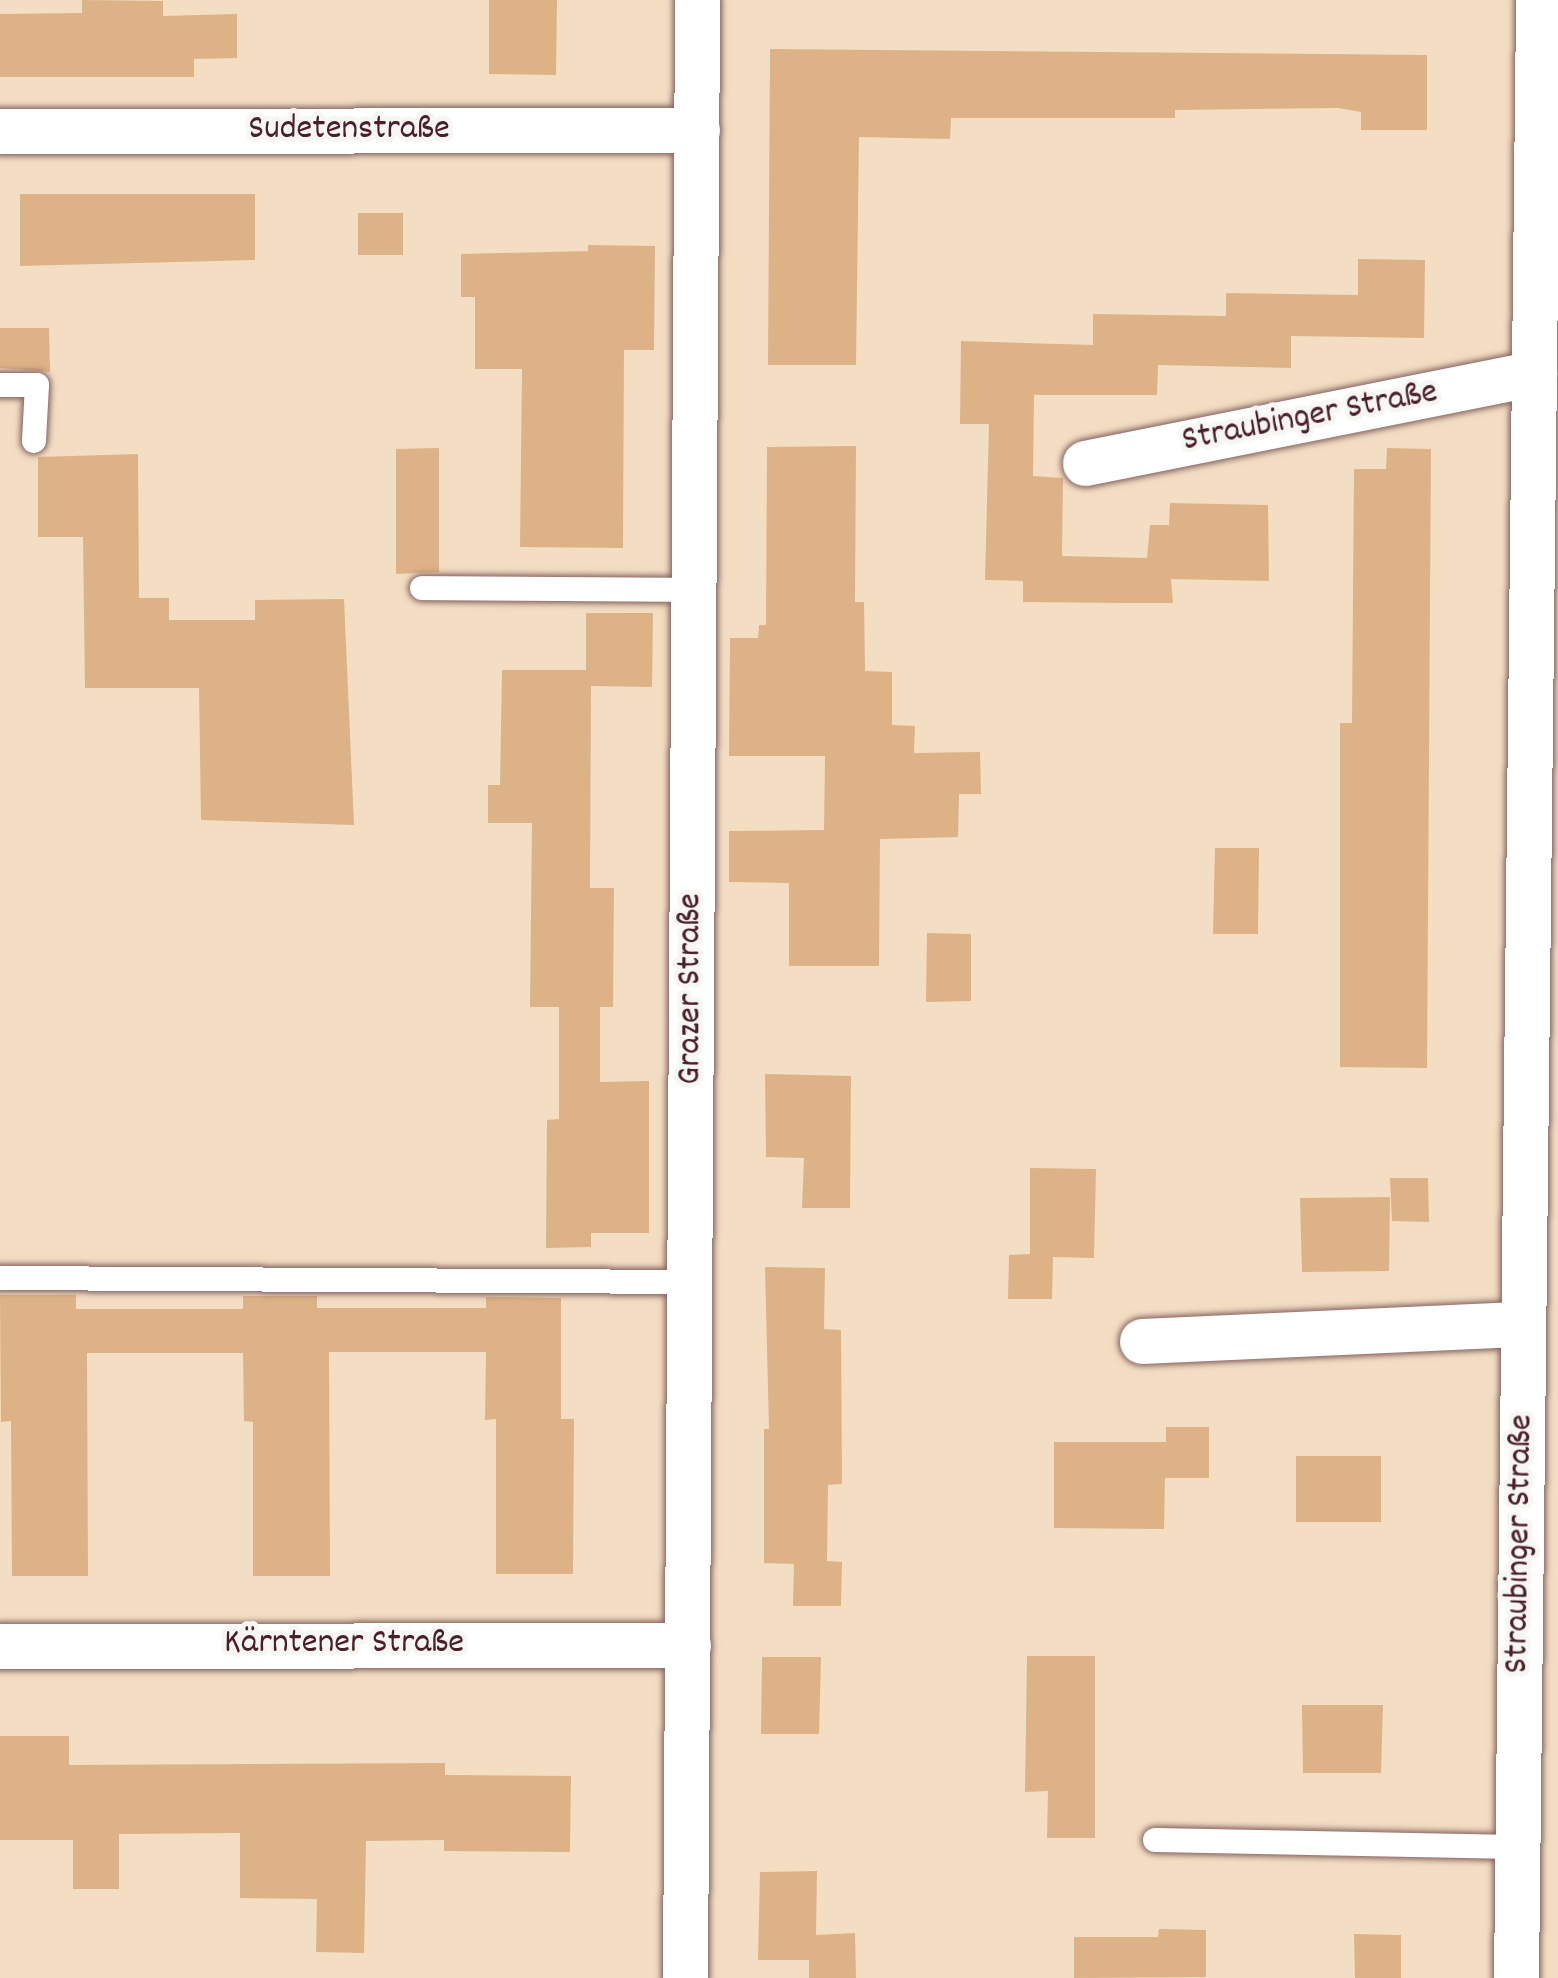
<!DOCTYPE html>
<meta charset="utf-8">
<style>
body{margin:0}
#map{position:relative;width:1558px;height:1978px;overflow:hidden;background:#f3dec3;font-family:Dekko,sans-serif}
div>[style]{position:absolute}
.building>*{inset:0;background:#ddb286}
.roads{filter:drop-shadow(0 0 3px #856260) drop-shadow(0 0 3px #856260)}
.service>*{height:24px;margin:-12px;padding:0 12px;transform-origin:12px;border-radius:12px;background:#fff}
.minor>*{height:45px;margin:-22.5px;padding:0 22.5px;transform-origin:22.5px;border-radius:22.5px;background:#fff}
span{translate:-50% -50%;white-space:nowrap;text-align:center;line-height:1.15;-webkit-text-stroke:10px #f6f6f2;paint-order:stroke}
.street-label{font-size:36px;color:#4a1f2b}
</style>
<div id="map">
<div class="building">
<div style="clip-path:polygon(82px 0,163px 1px,163px 16px,237px 14px,237px 58px,194px 59px,194px 77px,0 77px,0 14px,82px 13px)"></div>
<div style="clip-path:polygon(489px 0,557px 0,556px 75px,489px 74px)"></div>
<div style="clip-path:polygon(770px 49px,1427px 55px,1427px 130px,1361px 130px,1361px 112px,1338px 108px,1175px 110px,1175px 118px,951px 118px,950px 139px,859px 137px,856px 365px,768px 365px)"></div>
<div style="clip-path:polygon(20px 194px,255px 194px,255px 260px,20px 266px)"></div>
<div style="clip-path:polygon(358px 213px,403px 213px,403px 255px,358px 255px)"></div>
<div style="clip-path:polygon(588px 245px,655px 246px,654px 350px,624px 350px,623px 548px,520px 547px,522px 369px,475px 369px,475px 297px,461px 297px,461px 254px,588px 251px)"></div>
<div style="clip-path:polygon(1358px 259px,1425px 260px,1424px 338px,1291px 336px,1291px 368px,1158px 365px,1157px 395px,1034px 395px,1033px 476px,1063px 478px,1062px 556px,1147px 558px,1150px 525px,1169px 525px,1170px 503px,1268px 505px,1269px 581px,1171px 579px,1173px 603px,1125px 603px,1023px 602px,1023px 581px,985px 580px,989px 424px,960px 424px,961px 341px,1093px 345px,1093px 314px,1226px 316px,1226px 293px,1358px 295px)"></div>
<div style="clip-path:polygon(0 328px,49px 328px,50px 372px,0 368px)"></div>
<div style="clip-path:polygon(856px 446px,855px 602px,864px 602px,865px 671px,892px 672px,892px 725px,915px 726px,914px 753px,980px 752px,981px 794px,959px 794px,958px 837px,880px 839px,879px 966px,789px 966px,789px 883px,729px 882px,729px 831px,824px 830px,825px 756px,729px 756px,730px 638px,758px 638px,759px 625px,766px 625px,767px 447px)"></div>
<div style="clip-path:polygon(439px 448px,439px 572px,396px 574px,396px 449px)"></div>
<div style="clip-path:polygon(1387px 448px,1431px 449px,1427px 1068px,1340px 1067px,1340px 723px,1352px 723px,1354px 469px,1386px 469px)"></div>
<div style="clip-path:polygon(138px 454px,139px 598px,169px 598px,169px 620px,255px 620px,255px 600px,344px 599px,354px 825px,201px 820px,199px 688px,85px 688px,83px 537px,38px 537px,38px 457px)"></div>
<div style="clip-path:polygon(586px 613px,653px 613px,652px 687px,591px 686px,590px 888px,614px 888px,613px 1007px,600px 1007px,600px 1082px,649px 1081px,649px 1233px,591px 1233px,591px 1247px,546px 1248px,547px 1120px,559px 1119px,559px 1007px,530px 1007px,532px 823px,488px 823px,488px 785px,500px 785px,502px 670px,586px 670px)"></div>
<div style="clip-path:polygon(1215px 848px,1259px 848px,1258px 934px,1213px 934px)"></div>
<div style="clip-path:polygon(927px 933px,971px 934px,971px 1001px,926px 1002px)"></div>
<div style="clip-path:polygon(765px 1074px,851px 1076px,850px 1208px,802px 1208px,804px 1158px,766px 1157px)"></div>
<div style="clip-path:polygon(1030px 1168px,1096px 1169px,1094px 1258px,1053px 1257px,1052px 1299px,1008px 1299px,1009px 1255px,1030px 1254px)"></div>
<div style="clip-path:polygon(1390px 1178px,1428px 1178px,1429px 1222px,1392px 1221px)"></div>
<div style="clip-path:polygon(1390px 1197px,1389px 1271px,1302px 1272px,1300px 1198px)"></div>
<div style="clip-path:polygon(765px 1267px,825px 1268px,824px 1329px,841px 1330px,842px 1484px,828px 1485px,827px 1561px,842px 1562px,841px 1606px,793px 1606px,794px 1564px,764px 1563px,764px 1429px,769px 1429px)"></div>
<div style="clip-path:polygon(0 1295px,76px 1295px,76px 1309px,243px 1309px,243px 1296px,317px 1296px,317px 1308px,486px 1308px,486px 1297px,561px 1298px,561px 1419px,574px 1419px,573px 1574px,496px 1574px,496px 1419px,485px 1420px,486px 1352px,329px 1352px,330px 1576px,253px 1576px,253px 1422px,244px 1421px,243px 1353px,87px 1353px,88px 1576px,12px 1576px,11px 1421px,1px 1422px)"></div>
<div style="clip-path:polygon(1166px 1427px,1209px 1427px,1209px 1478px,1165px 1478px,1164px 1529px,1054px 1528px,1054px 1442px,1166px 1442px)"></div>
<div style="clip-path:polygon(1296px 1456px,1381px 1456px,1381px 1522px,1296px 1522px)"></div>
<div style="clip-path:polygon(1027px 1656px,1095px 1656px,1095px 1838px,1047px 1838px,1048px 1791px,1025px 1792px)"></div>
<div style="clip-path:polygon(762px 1657px,821px 1657px,819px 1734px,761px 1734px)"></div>
<div style="clip-path:polygon(1302px 1705px,1383px 1705px,1381px 1773px,1303px 1773px)"></div>
<div style="clip-path:polygon(0 1736px,69px 1736px,69px 1765px,445px 1763px,445px 1775px,571px 1776px,570px 1852px,444px 1851px,444px 1840px,366px 1841px,364px 1953px,316px 1952px,317px 1899px,240px 1898px,240px 1833px,119px 1834px,119px 1889px,73px 1889px,73px 1840px,0 1840px)"></div>
<div style="clip-path:polygon(817px 1871px,816px 1935px,855px 1933px,856px 1978px,809px 1978px,809px 1960px,758px 1960px,760px 1872px)"></div>
<div style="clip-path:polygon(1159px 1929px,1206px 1930px,1206px 1977px,1074px 1978px,1074px 1937px,1158px 1937px)"></div>
<div style="clip-path:polygon(1354px 1934px,1401px 1935px,1401px 1978px,1355px 1978px)"></div>
</div>
<div class="roads">
<div class="service">
<div style="left:0;top:385px;width:37px"></div>
<div style="left:37px;top:385px;width:56px;rotate:93.1deg"></div>
<div style="left:422px;top:588px;width:272px;rotate:0.4deg"></div>
<div style="left:0;top:1278px;width:690px;rotate:0.33deg"></div>
<div style="left:1155px;top:1840px;width:362px;rotate:1.1deg"></div>
</div>
<div class="minor">
<div style="left:0;top:131px;width:697px;rotate:-0.08deg"></div>
<div style="left:1085px;top:463px;width:458px;rotate:-11.3deg"></div>
<div style="left:1142px;top:1341px;width:381px;rotate:-2.6deg"></div>
<div style="left:0;top:1646px;width:688px;rotate:-0.08deg"></div>
<div style="left:685px;top:1978px;width:1978px;rotate:-89.65deg"></div>
<div style="left:1516px;top:1978px;width:1978px;rotate:-89.36deg"></div>
</div>
</div>
<div class="street-label">
<span style="left:349px;top:131px">Sudetenstraße</span>
<span style="left:1310px;top:418px;rotate:-11deg">Straubinger Straße</span>
<span style="left:692px;top:989px;rotate:-90deg">Grazer Straße</span>
<span style="left:1521px;top:1544px;rotate:-89deg">Straubinger Straße</span>
<span style="left:344px;top:1645px">Kärntener Straße</span>
</div>
</div>
